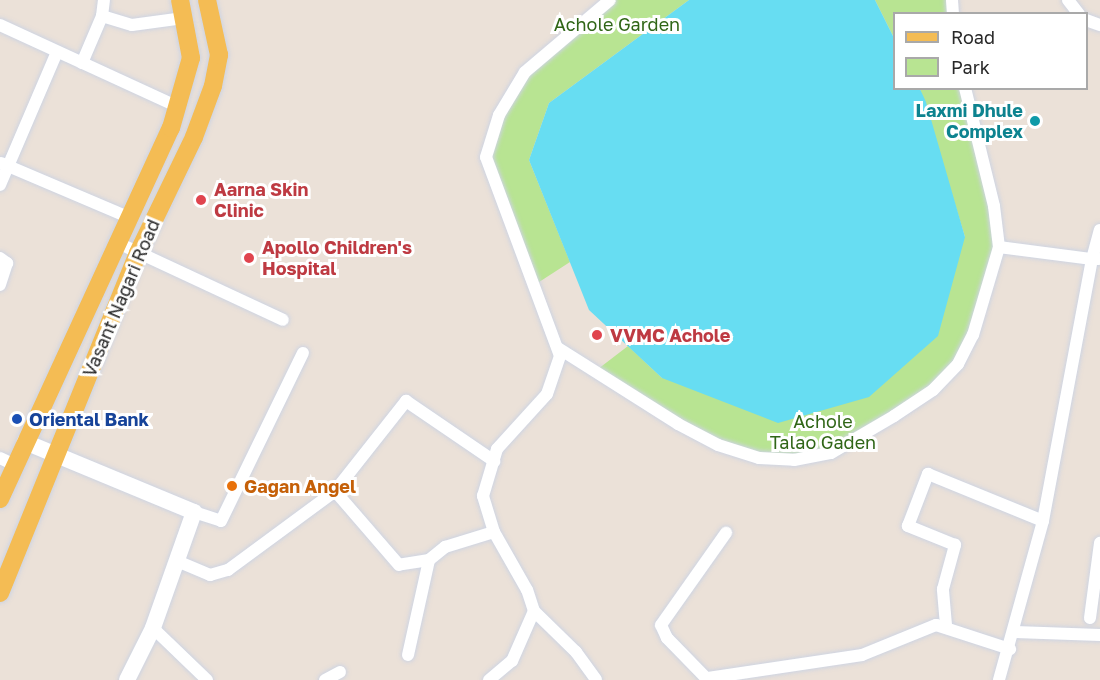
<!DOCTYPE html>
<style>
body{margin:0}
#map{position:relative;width:1100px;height:680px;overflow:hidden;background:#ebe1d8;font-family:"Golos Text",sans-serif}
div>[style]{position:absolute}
.green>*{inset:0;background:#b8e492}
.water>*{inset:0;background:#67ddf2}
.roads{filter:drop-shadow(0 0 2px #ced4e2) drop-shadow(0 0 2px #ced4e2)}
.street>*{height:12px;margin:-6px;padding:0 6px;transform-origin:6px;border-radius:6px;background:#fff}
.secondary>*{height:16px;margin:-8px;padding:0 8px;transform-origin:8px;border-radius:8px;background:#fff}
.primary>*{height:18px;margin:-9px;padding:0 9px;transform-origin:9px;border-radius:9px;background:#f4bc54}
.dots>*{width:16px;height:16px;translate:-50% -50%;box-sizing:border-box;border:3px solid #fff;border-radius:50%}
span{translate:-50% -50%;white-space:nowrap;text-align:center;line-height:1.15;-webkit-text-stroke:6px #fff;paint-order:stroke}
.park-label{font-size:18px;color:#306617}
.culture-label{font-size:18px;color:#0d838f;font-weight:700}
.right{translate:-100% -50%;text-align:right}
.health-label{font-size:18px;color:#be3a42;font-weight:700}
.left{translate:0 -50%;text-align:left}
.street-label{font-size:18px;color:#282828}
.transit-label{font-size:18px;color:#164399;font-weight:700}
.food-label{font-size:18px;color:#c56008;font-weight:700}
.legend{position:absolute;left:893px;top:12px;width:195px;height:78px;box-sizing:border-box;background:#fff;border:2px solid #a9a9a9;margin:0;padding:8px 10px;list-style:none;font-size:18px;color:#282828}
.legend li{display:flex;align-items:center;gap:12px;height:30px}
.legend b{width:30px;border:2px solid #a9a9a9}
</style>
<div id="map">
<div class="green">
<div style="clip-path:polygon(610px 0,689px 0,549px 103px,529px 160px,570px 262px,536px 284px,486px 157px,525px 72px)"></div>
<div style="clip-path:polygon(875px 0,952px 0,953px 13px,894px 14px,894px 38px)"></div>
<div style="clip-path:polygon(920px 89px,965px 89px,999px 247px,973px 335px,933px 390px,831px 453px,794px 460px,718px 445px,598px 369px,628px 346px,662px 378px,965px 237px)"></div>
</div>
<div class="water">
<div style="clip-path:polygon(689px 0,875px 0,894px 38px,894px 88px,920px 89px,926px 102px,965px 237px,938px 336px,869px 397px,778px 423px,662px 378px,589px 310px,529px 160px,549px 103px)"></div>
</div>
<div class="roads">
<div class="street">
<div style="left:952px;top:0;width:14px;rotate:86deg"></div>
<div style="left:1068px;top:0;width:18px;rotate:52deg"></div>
<div style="left:102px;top:16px;width:31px;rotate:17deg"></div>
<div style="left:132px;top:25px;width:52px;rotate:-7.7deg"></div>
<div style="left:1086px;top:20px;width:15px;rotate:20deg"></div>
<div style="left:0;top:25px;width:196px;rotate:24.7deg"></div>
<div style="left:82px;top:63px;width:51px;rotate:-66.9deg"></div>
<div style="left:102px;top:16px;width:16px;rotate:-83deg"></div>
<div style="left:1px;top:163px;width:138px;rotate:23deg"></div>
<div style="left:0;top:185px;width:145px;rotate:-66.8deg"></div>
<div style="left:116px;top:242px;width:184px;rotate:25deg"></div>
<div style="left:999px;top:247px;width:94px;rotate:7.4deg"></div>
<div style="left:1092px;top:259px;width:267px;rotate:100.6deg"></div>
<div style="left:1043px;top:521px;width:165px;rotate:105.5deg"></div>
<div style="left:0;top:258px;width:9px;rotate:36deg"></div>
<div style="left:7px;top:263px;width:23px;rotate:108deg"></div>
<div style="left:1099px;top:259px;width:7px;rotate:180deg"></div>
<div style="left:1092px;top:259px;width:30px;rotate:-75deg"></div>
<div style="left:558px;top:348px;width:142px;rotate:32.3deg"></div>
<div style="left:678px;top:424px;width:45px;rotate:27.7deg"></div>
<div style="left:718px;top:445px;width:43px;rotate:17.6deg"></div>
<div style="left:759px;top:458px;width:35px;rotate:3deg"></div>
<div style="left:794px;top:460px;width:38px;rotate:-11deg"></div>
<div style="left:831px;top:453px;width:73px;rotate:-30.4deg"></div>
<div style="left:894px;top:416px;width:47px;rotate:-33.7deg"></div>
<div style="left:933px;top:390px;width:36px;rotate:-46deg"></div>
<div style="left:958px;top:364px;width:33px;rotate:-63deg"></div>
<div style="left:973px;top:335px;width:92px;rotate:-73.5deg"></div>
<div style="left:999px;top:247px;width:41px;rotate:-97deg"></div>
<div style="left:994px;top:206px;width:122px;rotate:-103.8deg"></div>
<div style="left:0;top:458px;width:17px;rotate:25deg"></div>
<div style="left:194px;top:512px;width:28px;rotate:18deg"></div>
<div style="left:221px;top:521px;width:187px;rotate:-64deg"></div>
<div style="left:429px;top:560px;width:30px;rotate:171deg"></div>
<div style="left:399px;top:565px;width:98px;rotate:-130.9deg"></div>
<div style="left:335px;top:491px;width:115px;rotate:-51.7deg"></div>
<div style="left:406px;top:401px;width:107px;rotate:34.3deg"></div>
<div style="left:177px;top:561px;width:36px;rotate:23deg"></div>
<div style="left:210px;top:575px;width:19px;rotate:-16deg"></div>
<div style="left:228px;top:570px;width:133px;rotate:-36.4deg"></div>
<div style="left:534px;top:611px;width:59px;rotate:44.3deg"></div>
<div style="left:576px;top:652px;width:34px;rotate:54deg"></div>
<div style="left:1090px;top:618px;width:76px;rotate:-82.4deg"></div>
<div style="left:946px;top:625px;width:36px;rotate:-95deg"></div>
<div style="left:943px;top:589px;width:46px;rotate:-74.7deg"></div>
<div style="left:955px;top:545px;width:51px;rotate:-158deg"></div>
<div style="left:908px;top:526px;width:56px;rotate:-69deg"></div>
<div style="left:928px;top:474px;width:124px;rotate:22.2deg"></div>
<div style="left:153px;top:628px;width:75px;rotate:43.9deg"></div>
<div style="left:1015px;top:632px;width:85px;rotate:2deg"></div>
<div style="left:408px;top:655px;width:97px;rotate:-77.5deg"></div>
<div style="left:429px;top:560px;width:21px;rotate:-39deg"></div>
<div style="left:445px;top:547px;width:51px;rotate:-17deg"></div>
<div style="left:708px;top:678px;width:156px;rotate:-8.5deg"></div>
<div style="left:862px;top:655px;width:80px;rotate:-22.1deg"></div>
<div style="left:936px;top:625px;width:78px;rotate:18deg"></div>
<div style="left:325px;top:680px;width:17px;rotate:-28deg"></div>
<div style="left:489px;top:680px;width:30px;rotate:-40deg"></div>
<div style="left:512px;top:661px;width:55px;rotate:-66.3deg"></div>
<div style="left:534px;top:611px;width:22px;rotate:-108deg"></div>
<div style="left:527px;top:590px;width:67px;rotate:-119.6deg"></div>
<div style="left:494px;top:532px;width:38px;rotate:-107deg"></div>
<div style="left:483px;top:496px;width:49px;rotate:-73.4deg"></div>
<div style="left:497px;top:449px;width:74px;rotate:-47.7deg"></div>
<div style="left:547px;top:394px;width:40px;rotate:-71.1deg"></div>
<div style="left:560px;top:356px;width:212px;rotate:-110.4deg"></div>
<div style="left:486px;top:157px;width:44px;rotate:-72.8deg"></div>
<div style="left:499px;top:115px;width:50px;rotate:-58.8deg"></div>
<div style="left:525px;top:72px;width:111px;rotate:-40.3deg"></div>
<div style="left:708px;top:680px;width:59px;rotate:-134.3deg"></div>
<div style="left:667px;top:638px;width:14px;rotate:-115deg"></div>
<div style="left:661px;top:625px;width:113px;rotate:-54.8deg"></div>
</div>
<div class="secondary">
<div style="left:25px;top:442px;width:183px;rotate:22.5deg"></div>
<div style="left:194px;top:512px;width:123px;rotate:109.5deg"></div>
<div style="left:153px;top:628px;width:58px;rotate:116.6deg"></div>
</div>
<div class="primary">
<div style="left:0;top:499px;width:409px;rotate:-65.3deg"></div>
<div style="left:171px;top:128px;width:73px;rotate:-74.1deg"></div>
<div style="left:191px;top:58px;width:59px;rotate:-100.7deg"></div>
<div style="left:0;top:593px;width:367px;rotate:-67.9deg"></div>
<div style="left:138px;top:253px;width:129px;rotate:-64.2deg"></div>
<div style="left:194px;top:137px;width:54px;rotate:-69.6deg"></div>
<div style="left:213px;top:86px;width:32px;rotate:-79deg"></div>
<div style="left:219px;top:55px;width:56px;rotate:-102.3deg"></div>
</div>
</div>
<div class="dots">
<div style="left:1035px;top:121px;background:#0f9aa8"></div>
<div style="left:201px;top:200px;background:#e0444e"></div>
<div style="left:249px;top:258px;background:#e0444e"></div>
<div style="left:597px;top:335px;background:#e0444e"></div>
<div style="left:17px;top:419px;background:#1a4fb4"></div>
<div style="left:232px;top:486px;background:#e8710a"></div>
</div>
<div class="park-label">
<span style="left:617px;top:24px">Achole Garden</span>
<span style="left:823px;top:432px">Achole<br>Talao Gaden</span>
</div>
<div class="culture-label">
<span class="right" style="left:1023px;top:121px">Laxmi Dhule<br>Complex</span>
</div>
<div class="health-label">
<span class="left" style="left:214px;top:200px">Aarna Skin<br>Clinic</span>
<span class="left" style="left:262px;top:258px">Apollo Children's<br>Hospital</span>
<span class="left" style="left:610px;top:335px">VVMC Achole</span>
</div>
<div class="street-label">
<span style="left:121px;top:298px;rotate:-67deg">Vasant Nagari Road</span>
</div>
<div class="transit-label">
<span class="left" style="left:29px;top:419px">Oriental Bank</span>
</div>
<div class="food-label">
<span class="left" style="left:244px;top:486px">Gagan Angel</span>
</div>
<ul class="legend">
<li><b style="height:8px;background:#f4bc54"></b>Road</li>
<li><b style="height:16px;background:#b8e492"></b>Park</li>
</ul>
</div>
